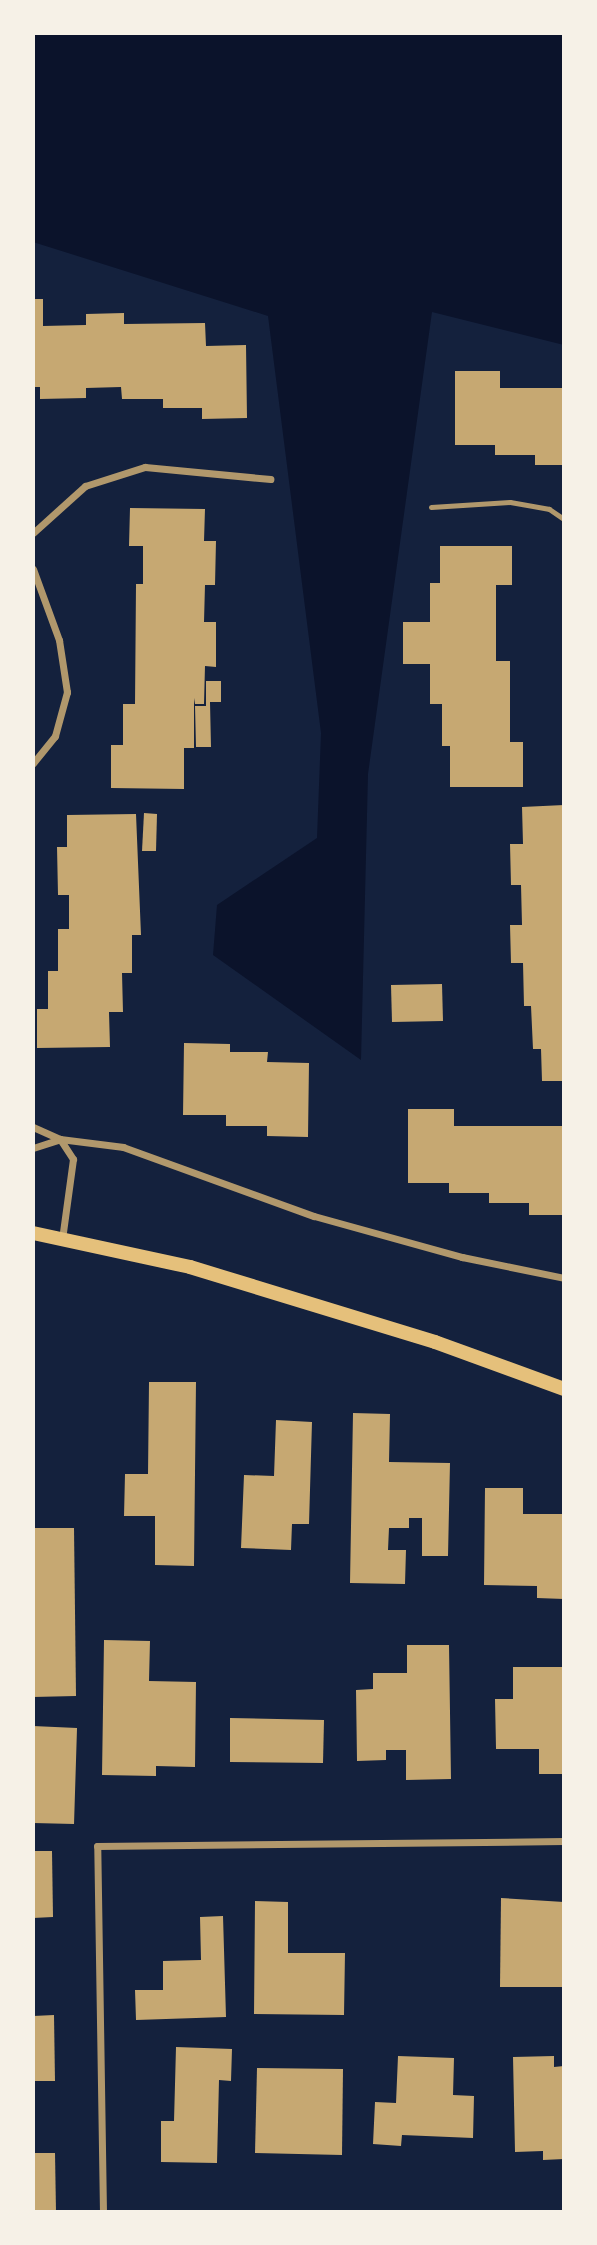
<!DOCTYPE html>
<style>
body{margin:0}
#map{position:relative;width:597px;height:2245px;overflow:hidden;background:#14213d;font-family:Cabin,sans-serif}
div>[style]{position:absolute}
.water>*{inset:0;background:#0b132b}
.building>*{inset:0;background:#c6a872}
.service>*{height:5px;margin:-2.5px;padding:0 2.5px;transform-origin:2.5px;border-radius:2.5px;background:#b1986c}
.minor>*{height:7px;margin:-3.5px;padding:0 3.5px;transform-origin:3.5px;border-radius:3.5px;background:#b1986c}
.secondary>*{height:14px;margin:-7px;padding:0 7px;transform-origin:7px;border-radius:7px;background:#e5c07b}
span{translate:-50% -50%;white-space:nowrap;text-align:center;line-height:1.15;-webkit-text-stroke:5px #f6f1e7;paint-order:stroke}
.frame{position:absolute;inset:0;border:35px solid #f6f1e7;pointer-events:none}
</style>
<div id="map">
<div class="water">
<div style="clip-path:polygon(33px 33px,564px 33px,564px 345px,432px 312px,368px 774px,361px 1060px,213px 955px,217px 905px,317px 838px,321px 733px,268px 316px,33px 242px)"></div>
</div>
<div class="building">
<div style="clip-path:polygon(33px 299px,43px 299px,43px 326px,86px 325px,86px 314px,124px 313px,124px 324px,205px 323px,206px 346px,246px 345px,247px 418px,202px 419px,202px 408px,163px 408px,163px 399px,122px 399px,121px 387px,86px 388px,86px 398px,40px 399px,40px 387px,33px 387px)"></div>
<div style="clip-path:polygon(455px 371px,500px 371px,500px 388px,564px 388px,564px 465px,535px 465px,535px 455px,495px 455px,495px 445px,455px 445px)"></div>
<div style="clip-path:polygon(130px 508px,205px 509px,204px 541px,216px 541px,215px 585px,205px 585px,204px 622px,216px 622px,216px 667px,205px 666px,204px 704px,195px 704px,194px 698px,194px 748px,184px 748px,184px 789px,111px 788px,111px 745px,123px 745px,123px 704px,135px 704px,136px 584px,143px 584px,143px 546px,129px 546px)"></div>
<div style="clip-path:polygon(440px 546px,512px 546px,512px 585px,496px 585px,496px 661px,510px 661px,510px 742px,523px 742px,523px 787px,450px 787px,450px 746px,442px 746px,442px 704px,430px 704px,430px 664px,403px 664px,403px 622px,430px 622px,430px 583px,440px 583px)"></div>
<div style="clip-path:polygon(206px 681px,221px 681px,221px 702px,210px 702px,211px 747px,196px 747px,195px 706px,206px 706px)"></div>
<div style="clip-path:polygon(564px 805px,564px 1081px,542px 1081px,541px 1049px,533px 1049px,531px 1006px,524px 1006px,523px 963px,511px 963px,510px 925px,522px 925px,521px 885px,511px 885px,510px 844px,523px 844px,522px 807px)"></div>
<div style="clip-path:polygon(144px 813px,157px 814px,156px 851px,142px 851px)"></div>
<div style="clip-path:polygon(136px 814px,141px 935px,132px 935px,132px 973px,122px 973px,123px 1012px,109px 1012px,110px 1047px,37px 1048px,37px 1009px,48px 1009px,48px 971px,58px 971px,58px 929px,69px 929px,69px 895px,58px 895px,57px 847px,67px 847px,67px 815px)"></div>
<div style="clip-path:polygon(442px 984px,443px 1021px,392px 1022px,391px 985px)"></div>
<div style="clip-path:polygon(184px 1043px,230px 1044px,230px 1052px,268px 1052px,267px 1062px,309px 1063px,308px 1137px,267px 1136px,267px 1126px,226px 1126px,226px 1115px,183px 1115px)"></div>
<div style="clip-path:polygon(408px 1109px,454px 1109px,454px 1126px,564px 1126px,564px 1215px,529px 1215px,529px 1203px,489px 1203px,489px 1193px,449px 1193px,449px 1183px,408px 1183px)"></div>
<div style="clip-path:polygon(149px 1382px,196px 1382px,194px 1566px,155px 1565px,155px 1516px,124px 1516px,125px 1474px,148px 1474px)"></div>
<div style="clip-path:polygon(353px 1413px,390px 1414px,389px 1462px,450px 1463px,448px 1556px,422px 1556px,422px 1518px,409px 1518px,409px 1528px,389px 1528px,388px 1550px,406px 1550px,405px 1584px,350px 1583px)"></div>
<div style="clip-path:polygon(276px 1420px,312px 1422px,309px 1524px,292px 1524px,291px 1550px,241px 1548px,244px 1475px,274px 1476px)"></div>
<div style="clip-path:polygon(485px 1488px,523px 1488px,523px 1514px,564px 1514px,564px 1599px,537px 1598px,537px 1586px,484px 1585px)"></div>
<div style="clip-path:polygon(33px 1528px,74px 1528px,76px 1696px,33px 1697px)"></div>
<div style="clip-path:polygon(104px 1640px,150px 1641px,149px 1681px,196px 1682px,195px 1767px,156px 1766px,156px 1776px,102px 1775px)"></div>
<div style="clip-path:polygon(407px 1645px,449px 1645px,451px 1779px,406px 1780px,406px 1750px,386px 1750px,386px 1760px,357px 1761px,356px 1690px,373px 1689px,373px 1673px,407px 1673px)"></div>
<div style="clip-path:polygon(513px 1667px,564px 1667px,564px 1774px,539px 1774px,539px 1749px,496px 1749px,495px 1699px,513px 1699px)"></div>
<div style="clip-path:polygon(230px 1718px,324px 1720px,323px 1763px,230px 1762px)"></div>
<div style="clip-path:polygon(33px 1726px,77px 1728px,74px 1824px,33px 1823px)"></div>
<div style="clip-path:polygon(33px 1851px,52px 1851px,53px 1917px,33px 1918px)"></div>
<div style="clip-path:polygon(501px 1898px,564px 1902px,564px 1987px,500px 1987px)"></div>
<div style="clip-path:polygon(255px 1901px,288px 1902px,288px 1953px,345px 1953px,344px 2015px,254px 2014px)"></div>
<div style="clip-path:polygon(223px 1916px,226px 2017px,136px 2020px,135px 1990px,163px 1990px,163px 1961px,201px 1960px,200px 1917px)"></div>
<div style="clip-path:polygon(54px 2015px,55px 2081px,33px 2081px,33px 2016px)"></div>
<div style="clip-path:polygon(176px 2047px,232px 2049px,231px 2081px,219px 2080px,217px 2163px,161px 2162px,161px 2121px,174px 2121px)"></div>
<div style="clip-path:polygon(398px 2056px,454px 2058px,453px 2095px,474px 2096px,473px 2138px,402px 2135px,401px 2146px,373px 2144px,375px 2102px,396px 2103px)"></div>
<div style="clip-path:polygon(554px 2056px,554px 2067px,564px 2066px,564px 2159px,543px 2160px,543px 2151px,515px 2152px,513px 2057px)"></div>
<div style="clip-path:polygon(257px 2068px,343px 2069px,342px 2155px,255px 2153px)"></div>
<div style="clip-path:polygon(33px 2153px,55px 2153px,56px 2212px,33px 2212px)"></div>
</div>
<div class="service">
<div style="left:431px;top:507px;width:79px;rotate:-3.6deg"></div>
<div style="left:510px;top:502px;width:40px;rotate:10deg"></div>
<div style="left:549px;top:509px;width:18px;rotate:34deg"></div>
</div>
<div class="minor">
<div style="left:33px;top:533px;width:70px;rotate:-42.1deg"></div>
<div style="left:85px;top:486px;width:63px;rotate:-17.6deg"></div>
<div style="left:145px;top:467px;width:126px;rotate:5.5deg"></div>
<div style="left:33px;top:569px;width:76px;rotate:69.9deg"></div>
<div style="left:59px;top:640px;width:53px;rotate:81.3deg"></div>
<div style="left:67px;top:692px;width:46px;rotate:105.3deg"></div>
<div style="left:55px;top:736px;width:35px;rotate:129deg"></div>
<div style="left:33px;top:1127px;width:30px;rotate:24deg"></div>
<div style="left:60px;top:1139px;width:64px;rotate:7.2deg"></div>
<div style="left:123px;top:1147px;width:203px;rotate:19.9deg"></div>
<div style="left:314px;top:1216px;width:154px;rotate:15.5deg"></div>
<div style="left:462px;top:1257px;width:104px;rotate:11.6deg"></div>
<div style="left:33px;top:1148px;width:28px;rotate:-18deg"></div>
<div style="left:60px;top:1139px;width:24px;rotate:57deg"></div>
<div style="left:73px;top:1159px;width:81px;rotate:97.8deg"></div>
<div style="left:103px;top:2212px;width:366px;rotate:-90.9deg"></div>
<div style="left:97px;top:1846px;width:467px;rotate:-0.6deg"></div>
</div>
<div class="secondary">
<div style="left:33px;top:1233px;width:161px;rotate:12.2deg"></div>
<div style="left:190px;top:1267px;width:256px;rotate:17deg"></div>
<div style="left:435px;top:1342px;width:137px;rotate:20deg"></div>
</div>
<div class="frame"></div>
</div>
